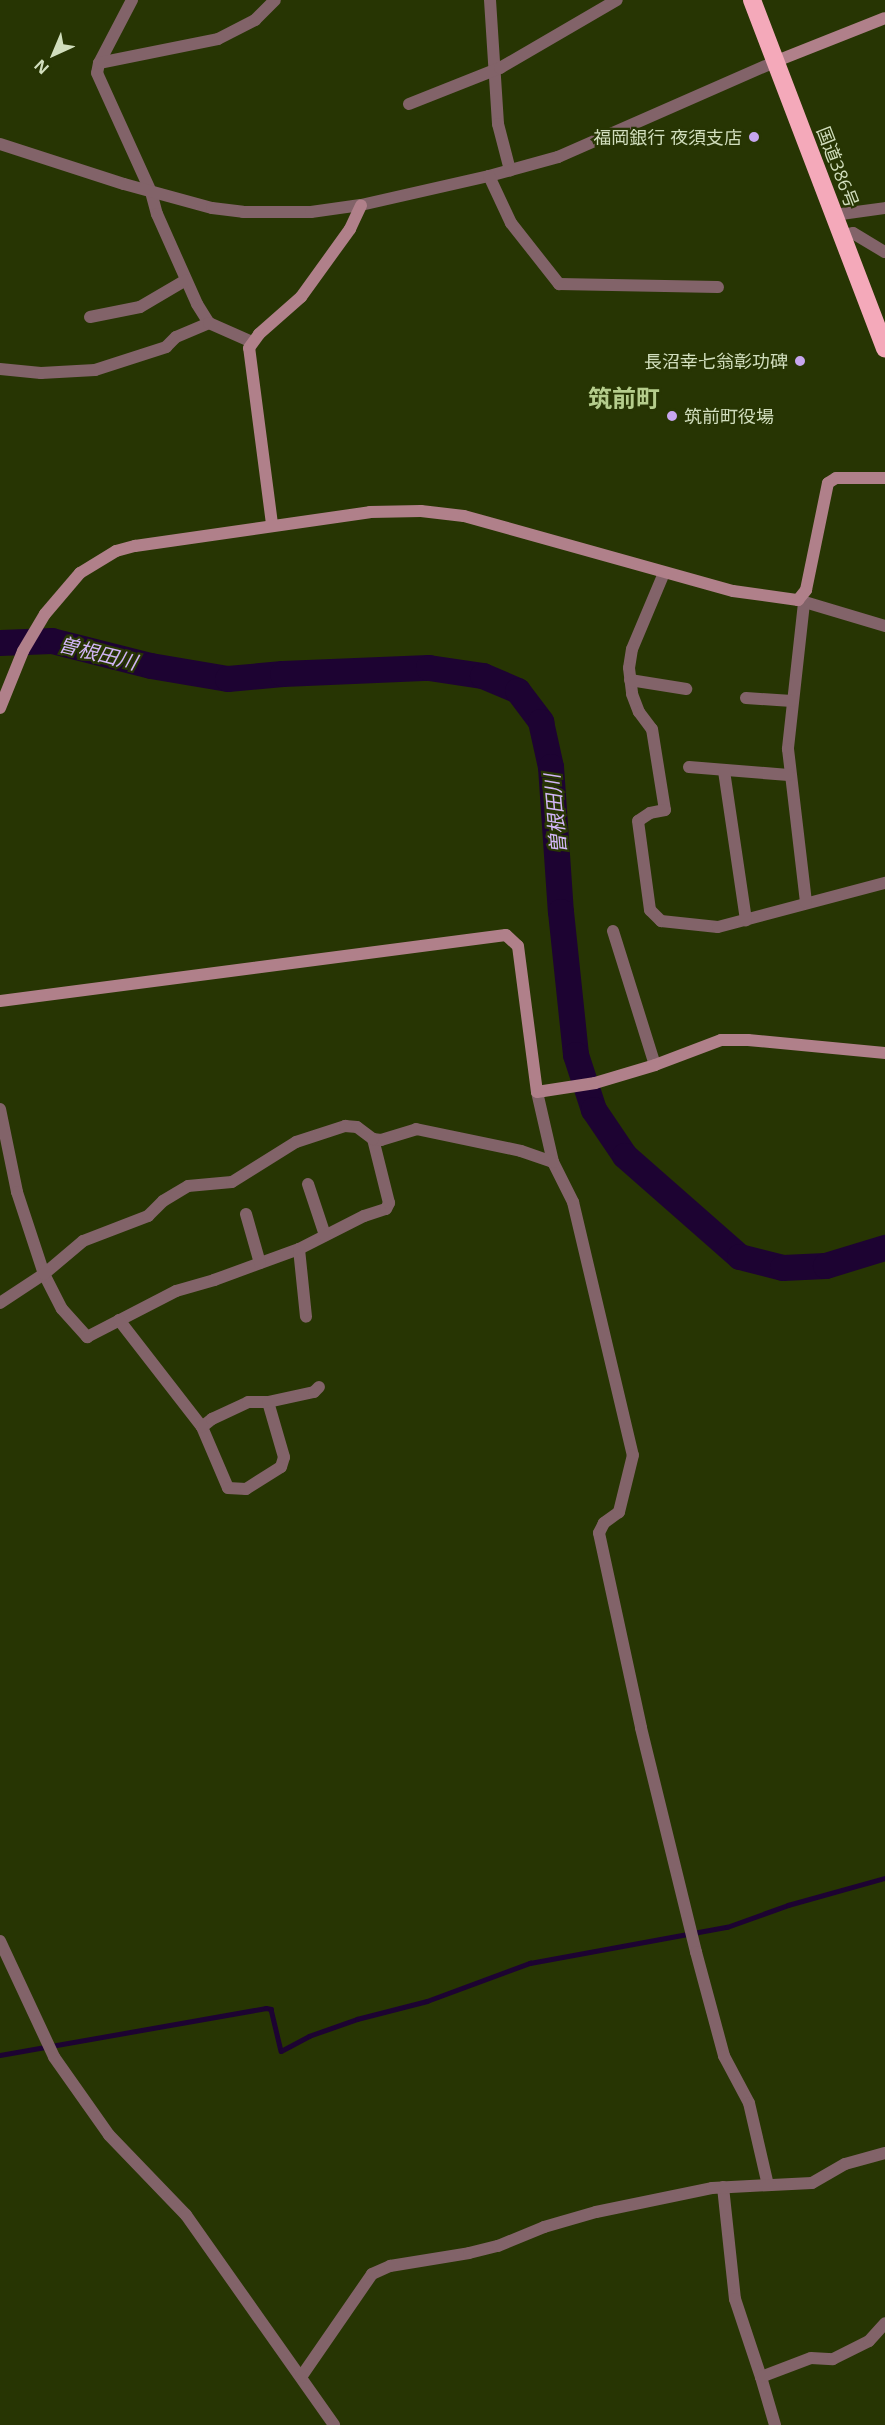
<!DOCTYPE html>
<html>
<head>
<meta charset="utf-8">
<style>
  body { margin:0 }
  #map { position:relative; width:885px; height:2425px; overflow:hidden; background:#273503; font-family:"Open Sans","Noto Sans JP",sans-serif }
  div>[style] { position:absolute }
  .stream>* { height:4.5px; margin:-2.25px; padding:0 2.25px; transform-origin:2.25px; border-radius:2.25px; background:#1d0332 }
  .river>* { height:26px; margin:-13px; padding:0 13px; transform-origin:13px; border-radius:13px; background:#1d0332 }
  .street>* { height:12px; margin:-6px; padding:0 6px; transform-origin:6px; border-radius:6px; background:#826369 }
  .secondary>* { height:12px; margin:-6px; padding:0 6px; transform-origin:6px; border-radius:6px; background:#b0808a }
  .highway>* { height:18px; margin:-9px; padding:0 9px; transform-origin:9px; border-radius:9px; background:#f4a9ba }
  .dots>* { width:16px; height:16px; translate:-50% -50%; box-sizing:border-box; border:3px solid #273503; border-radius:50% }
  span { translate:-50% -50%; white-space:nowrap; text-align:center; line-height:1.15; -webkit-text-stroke:4.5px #273503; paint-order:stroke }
  .poi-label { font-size:18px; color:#d1debd }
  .right { translate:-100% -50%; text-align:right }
  .left { translate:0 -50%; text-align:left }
  .street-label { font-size:18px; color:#d1debd }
  .water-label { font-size:20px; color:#d2b6f7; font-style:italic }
  .district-label { font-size:24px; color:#b5cd8c; font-weight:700 }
  .north { position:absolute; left:24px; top:24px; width:60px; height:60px; -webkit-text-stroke:4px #273503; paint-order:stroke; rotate:224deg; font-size:16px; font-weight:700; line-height:24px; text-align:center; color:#d1debd }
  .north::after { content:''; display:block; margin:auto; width:21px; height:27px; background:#d1debd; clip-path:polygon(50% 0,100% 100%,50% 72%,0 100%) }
</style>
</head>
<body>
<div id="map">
  <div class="stream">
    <i style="left:0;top:2055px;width:270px;rotate:-10deg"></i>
    <i style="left:266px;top:2008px;width:5px;rotate:11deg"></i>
    <i style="left:271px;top:2009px;width:43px;rotate:76.6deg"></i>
    <i style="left:281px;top:2051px;width:32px;rotate:-28deg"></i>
    <i style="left:309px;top:2036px;width:51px;rotate:-19.5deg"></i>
    <i style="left:357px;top:2019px;width:72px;rotate:-14.4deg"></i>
    <i style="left:427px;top:2001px;width:110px;rotate:-20.3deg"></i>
    <i style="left:530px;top:1963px;width:200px;rotate:-10.4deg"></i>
    <i style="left:727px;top:1927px;width:65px;rotate:-19.8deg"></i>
    <i style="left:788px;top:1905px;width:101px;rotate:-15.6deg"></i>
  </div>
  <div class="river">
    <i style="left:0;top:643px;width:52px;rotate:-2.2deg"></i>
    <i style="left:52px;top:641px;width:102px;rotate:14.2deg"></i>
    <i style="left:151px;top:666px;width:78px;rotate:9.6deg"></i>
    <i style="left:228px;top:679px;width:55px;rotate:-5.2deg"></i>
    <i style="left:283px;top:674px;width:146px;rotate:-2.4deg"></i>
    <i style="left:429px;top:668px;width:55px;rotate:8.4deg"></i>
    <i style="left:483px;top:676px;width:38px;rotate:23deg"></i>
    <i style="left:518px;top:691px;width:39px;rotate:53deg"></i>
    <i style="left:541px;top:722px;width:46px;rotate:77.5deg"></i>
    <i style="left:551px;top:767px;width:145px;rotate:86.1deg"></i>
    <i style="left:561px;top:912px;width:144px;rotate:84deg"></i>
    <i style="left:576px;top:1055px;width:58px;rotate:71.9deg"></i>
    <i style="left:594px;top:1110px;width:55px;rotate:56deg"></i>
    <i style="left:625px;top:1156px;width:153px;rotate:41.3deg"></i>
    <i style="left:740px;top:1257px;width:44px;rotate:14.3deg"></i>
    <i style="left:783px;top:1268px;width:43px;rotate:-2.7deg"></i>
    <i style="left:826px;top:1266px;width:62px;rotate:-17deg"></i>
  </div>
  <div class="street">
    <i style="left:132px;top:0;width:71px;rotate:117.6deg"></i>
    <i style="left:99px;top:63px;width:10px;rotate:101deg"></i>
    <i style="left:97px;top:73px;width:131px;rotate:65.6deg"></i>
    <i style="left:151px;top:192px;width:23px;rotate:75deg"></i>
    <i style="left:157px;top:214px;width:98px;rotate:66deg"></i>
    <i style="left:197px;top:304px;width:22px;rotate:58deg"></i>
    <i style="left:490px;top:0;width:124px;rotate:86.3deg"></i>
    <i style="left:498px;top:124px;width:48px;rotate:75.4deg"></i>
    <i style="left:99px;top:63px;width:121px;rotate:-11.4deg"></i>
    <i style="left:218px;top:39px;width:42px;rotate:-27.2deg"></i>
    <i style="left:255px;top:20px;width:28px;rotate:-45deg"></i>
    <i style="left:409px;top:104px;width:98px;rotate:-21.6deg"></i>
    <i style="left:500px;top:68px;width:135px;rotate:-30.2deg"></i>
    <i style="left:0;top:144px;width:130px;rotate:17.9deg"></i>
    <i style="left:124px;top:184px;width:91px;rotate:15.3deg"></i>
    <i style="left:212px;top:208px;width:31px;rotate:7deg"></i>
    <i style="left:243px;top:212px;width:68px"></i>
    <i style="left:311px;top:212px;width:50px;rotate:-8deg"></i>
    <i style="left:361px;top:205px;width:131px;rotate:-12.8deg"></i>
    <i style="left:489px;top:176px;width:72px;rotate:-15.4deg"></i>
    <i style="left:558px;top:157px;width:236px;rotate:-23.7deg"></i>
    <i style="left:489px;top:176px;width:52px;rotate:64.9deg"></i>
    <i style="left:511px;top:223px;width:78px;rotate:51.8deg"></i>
    <i style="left:559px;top:284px;width:159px;rotate:1.1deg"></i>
    <i style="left:834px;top:215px;width:51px;rotate:-7.8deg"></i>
    <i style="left:843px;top:235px;width:10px;rotate:-11deg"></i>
    <i style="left:853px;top:233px;width:37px;rotate:31deg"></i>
    <i style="left:90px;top:317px;width:51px;rotate:-11.3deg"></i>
    <i style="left:140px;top:307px;width:53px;rotate:-30.4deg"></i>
    <i style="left:0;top:369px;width:41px;rotate:5.6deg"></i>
    <i style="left:41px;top:373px;width:54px;rotate:-3.2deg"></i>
    <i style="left:95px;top:370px;width:75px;rotate:-17.9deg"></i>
    <i style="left:166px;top:347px;width:14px;rotate:-45deg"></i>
    <i style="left:176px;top:337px;width:36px;rotate:-23deg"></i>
    <i style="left:209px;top:323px;width:47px;rotate:23.8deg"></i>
    <i style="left:664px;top:573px;width:82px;rotate:112.8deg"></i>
    <i style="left:632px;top:649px;width:19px;rotate:99deg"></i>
    <i style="left:629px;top:668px;width:26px;rotate:83deg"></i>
    <i style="left:632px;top:694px;width:19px;rotate:69deg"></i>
    <i style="left:639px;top:712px;width:21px;rotate:53deg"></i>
    <i style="left:652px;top:729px;width:82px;rotate:80.9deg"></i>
    <i style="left:665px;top:810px;width:15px;rotate:169deg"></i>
    <i style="left:650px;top:813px;width:14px;rotate:146deg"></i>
    <i style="left:638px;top:821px;width:90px;rotate:82.3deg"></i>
    <i style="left:650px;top:910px;width:16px;rotate:45deg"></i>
    <i style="left:661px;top:921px;width:57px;rotate:6deg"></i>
    <i style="left:718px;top:927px;width:173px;rotate:-14.8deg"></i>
    <i style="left:798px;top:600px;width:91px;rotate:16.6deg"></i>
    <i style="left:804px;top:603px;width:147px;rotate:96.3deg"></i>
    <i style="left:788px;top:749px;width:154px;rotate:83.3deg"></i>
    <i style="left:630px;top:680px;width:57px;rotate:9.1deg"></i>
    <i style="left:746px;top:698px;width:46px;rotate:3.7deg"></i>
    <i style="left:689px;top:767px;width:100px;rotate:4.6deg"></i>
    <i style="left:724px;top:771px;width:151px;rotate:81.6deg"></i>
    <i style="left:613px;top:931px;width:140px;rotate:72.6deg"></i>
    <i style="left:537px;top:1092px;width:72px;rotate:77.1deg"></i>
    <i style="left:553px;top:1162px;width:45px;rotate:63.4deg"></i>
    <i style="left:573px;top:1202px;width:260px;rotate:76.7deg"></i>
    <i style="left:633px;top:1455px;width:59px;rotate:103.8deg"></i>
    <i style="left:619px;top:1512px;width:19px;rotate:144deg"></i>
    <i style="left:604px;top:1523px;width:11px;rotate:117deg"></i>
    <i style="left:599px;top:1533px;width:199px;rotate:77.8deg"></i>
    <i style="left:641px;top:1728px;width:231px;rotate:76.2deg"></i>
    <i style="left:696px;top:1952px;width:108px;rotate:74.9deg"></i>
    <i style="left:724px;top:2056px;width:53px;rotate:62deg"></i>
    <i style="left:749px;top:2103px;width:84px;rotate:77deg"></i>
    <i style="left:0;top:1109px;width:85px;rotate:78.4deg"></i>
    <i style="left:17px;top:1192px;width:86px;rotate:71.8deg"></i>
    <i style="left:44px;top:1274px;width:39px;rotate:63deg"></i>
    <i style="left:62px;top:1309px;width:38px;rotate:48deg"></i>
    <i style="left:87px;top:1337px;width:100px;rotate:-27.3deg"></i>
    <i style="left:176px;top:1291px;width:40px;rotate:-16deg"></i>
    <i style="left:214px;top:1280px;width:90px;rotate:-20deg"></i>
    <i style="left:299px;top:1249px;width:73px;rotate:-26.9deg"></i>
    <i style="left:364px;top:1216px;width:23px;rotate:-18deg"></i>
    <i style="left:386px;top:1209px;width:7px;rotate:-63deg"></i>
    <i style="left:389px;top:1203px;width:66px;rotate:-104deg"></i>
    <i style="left:373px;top:1139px;width:8px;rotate:7deg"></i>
    <i style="left:381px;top:1140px;width:37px;rotate:-17deg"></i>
    <i style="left:416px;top:1129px;width:107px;rotate:11.8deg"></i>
    <i style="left:521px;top:1151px;width:34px;rotate:19deg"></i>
    <i style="left:308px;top:1184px;width:54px;rotate:71.6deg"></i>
    <i style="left:246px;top:1214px;width:51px;rotate:74.1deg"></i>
    <i style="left:299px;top:1249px;width:68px;rotate:84.1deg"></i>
    <i style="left:0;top:1303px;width:53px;rotate:-33.4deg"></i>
    <i style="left:44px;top:1274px;width:51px;rotate:-40.2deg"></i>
    <i style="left:83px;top:1241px;width:70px;rotate:-21deg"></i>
    <i style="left:148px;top:1216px;width:21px;rotate:-45deg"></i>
    <i style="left:163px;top:1201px;width:29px;rotate:-31deg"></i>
    <i style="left:188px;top:1186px;width:44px;rotate:-5.2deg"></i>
    <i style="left:232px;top:1182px;width:75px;rotate:-32deg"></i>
    <i style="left:296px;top:1142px;width:52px;rotate:-18.1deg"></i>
    <i style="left:345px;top:1126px;width:12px;rotate:5deg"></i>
    <i style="left:357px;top:1127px;width:20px;rotate:37deg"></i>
    <i style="left:119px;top:1320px;width:135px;rotate:52.2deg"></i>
    <i style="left:202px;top:1427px;width:66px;rotate:66.9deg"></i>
    <i style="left:228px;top:1488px;width:18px;rotate:3deg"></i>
    <i style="left:246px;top:1489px;width:41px;rotate:-32.2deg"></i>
    <i style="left:281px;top:1467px;width:10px;rotate:-73deg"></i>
    <i style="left:284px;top:1457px;width:57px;rotate:-106.2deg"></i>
    <i style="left:202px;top:1427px;width:13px;rotate:-39deg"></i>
    <i style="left:212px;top:1419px;width:40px;rotate:-25deg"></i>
    <i style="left:248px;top:1402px;width:20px"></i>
    <i style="left:268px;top:1402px;width:47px;rotate:-12.3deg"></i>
    <i style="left:314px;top:1392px;width:7px;rotate:-45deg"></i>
    <i style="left:0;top:1941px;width:128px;rotate:65deg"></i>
    <i style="left:54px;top:2057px;width:95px;rotate:54.8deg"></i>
    <i style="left:109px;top:2135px;width:111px;rotate:46.1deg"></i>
    <i style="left:186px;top:2215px;width:257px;rotate:54.8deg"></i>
    <i style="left:723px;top:2187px;width:113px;rotate:83.9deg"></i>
    <i style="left:735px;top:2299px;width:82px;rotate:71.6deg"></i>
    <i style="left:301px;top:2377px;width:125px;rotate:-55.4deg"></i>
    <i style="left:372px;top:2274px;width:20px;rotate:-24deg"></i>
    <i style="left:390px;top:2266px;width:80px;rotate:-9.3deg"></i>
    <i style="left:469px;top:2253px;width:30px;rotate:-14deg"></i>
    <i style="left:498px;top:2246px;width:50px;rotate:-22.4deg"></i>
    <i style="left:544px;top:2227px;width:54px;rotate:-16.1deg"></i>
    <i style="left:596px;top:2212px;width:118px;rotate:-11.7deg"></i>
    <i style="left:712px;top:2188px;width:100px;rotate:-2.9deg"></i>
    <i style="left:812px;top:2183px;width:38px;rotate:-30deg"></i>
    <i style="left:845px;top:2164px;width:41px;rotate:-15.4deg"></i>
    <i style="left:775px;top:2425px;width:50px;rotate:-106.3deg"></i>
    <i style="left:761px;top:2377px;width:53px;rotate:-20.8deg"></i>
    <i style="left:811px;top:2358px;width:22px;rotate:3deg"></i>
    <i style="left:833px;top:2359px;width:40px;rotate:-26.6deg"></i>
    <i style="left:869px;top:2341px;width:24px;rotate:-48deg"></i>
  </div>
  <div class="secondary">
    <i style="left:774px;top:62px;width:119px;rotate:-21.6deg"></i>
    <i style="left:272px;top:524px;width:177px;rotate:-97.4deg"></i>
    <i style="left:249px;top:348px;width:17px;rotate:-54deg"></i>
    <i style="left:259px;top:334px;width:56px;rotate:-41.4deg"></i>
    <i style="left:301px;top:297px;width:84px;rotate:-54.2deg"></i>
    <i style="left:350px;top:229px;width:26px;rotate:-65deg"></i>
    <i style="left:0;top:708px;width:61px;rotate:-68deg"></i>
    <i style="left:23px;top:651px;width:43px;rotate:-59.3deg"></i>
    <i style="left:45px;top:614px;width:54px;rotate:-49.5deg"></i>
    <i style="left:80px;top:573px;width:42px;rotate:-31.4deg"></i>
    <i style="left:116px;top:551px;width:20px;rotate:-15deg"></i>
    <i style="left:135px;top:546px;width:237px;rotate:-8.2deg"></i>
    <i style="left:370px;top:512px;width:51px;rotate:-1.1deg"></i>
    <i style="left:421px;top:511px;width:43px;rotate:6.6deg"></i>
    <i style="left:464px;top:516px;width:279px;rotate:15.6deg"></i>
    <i style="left:733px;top:591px;width:66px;rotate:7.9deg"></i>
    <i style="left:798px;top:600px;width:13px;rotate:-51deg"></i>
    <i style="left:806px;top:590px;width:109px;rotate:-78.4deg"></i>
    <i style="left:828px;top:483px;width:9px;rotate:-32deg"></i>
    <i style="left:836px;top:478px;width:49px"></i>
    <i style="left:0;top:1001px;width:510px;rotate:-7.43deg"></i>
    <i style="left:506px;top:935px;width:16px;rotate:43deg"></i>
    <i style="left:518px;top:946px;width:147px;rotate:82.6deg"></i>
    <i style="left:537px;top:1092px;width:59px;rotate:-8.8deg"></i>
    <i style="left:595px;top:1083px;width:63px;rotate:-16.7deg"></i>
    <i style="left:655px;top:1065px;width:71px;rotate:-20.7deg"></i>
    <i style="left:721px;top:1040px;width:27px"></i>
    <i style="left:748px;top:1040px;width:138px;rotate:5.4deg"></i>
  </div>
  <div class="highway">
    <i style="left:752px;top:0;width:373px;rotate:69.1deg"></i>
  </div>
  <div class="dots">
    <i style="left:754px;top:137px;background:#c7a6ef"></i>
    <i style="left:800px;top:361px;background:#c7a6ef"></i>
    <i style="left:672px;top:416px;background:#c7a6ef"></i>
  </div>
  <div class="poi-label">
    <span class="right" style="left:742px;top:137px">福岡銀行 夜須支店</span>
    <span class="right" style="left:788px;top:361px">長沼幸七翁彰功碑</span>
    <span class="left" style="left:684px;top:416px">筑前町役場</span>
  </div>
  <div class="street-label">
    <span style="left:838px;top:167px;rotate:69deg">国道386号</span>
  </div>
  <div class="water-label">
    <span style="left:98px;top:653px;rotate:14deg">曽根田川</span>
    <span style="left:555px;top:814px;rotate:-95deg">曽根田川</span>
  </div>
  <div class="district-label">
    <span style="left:624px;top:398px">筑前町</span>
  </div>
  <div class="north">N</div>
</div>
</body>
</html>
